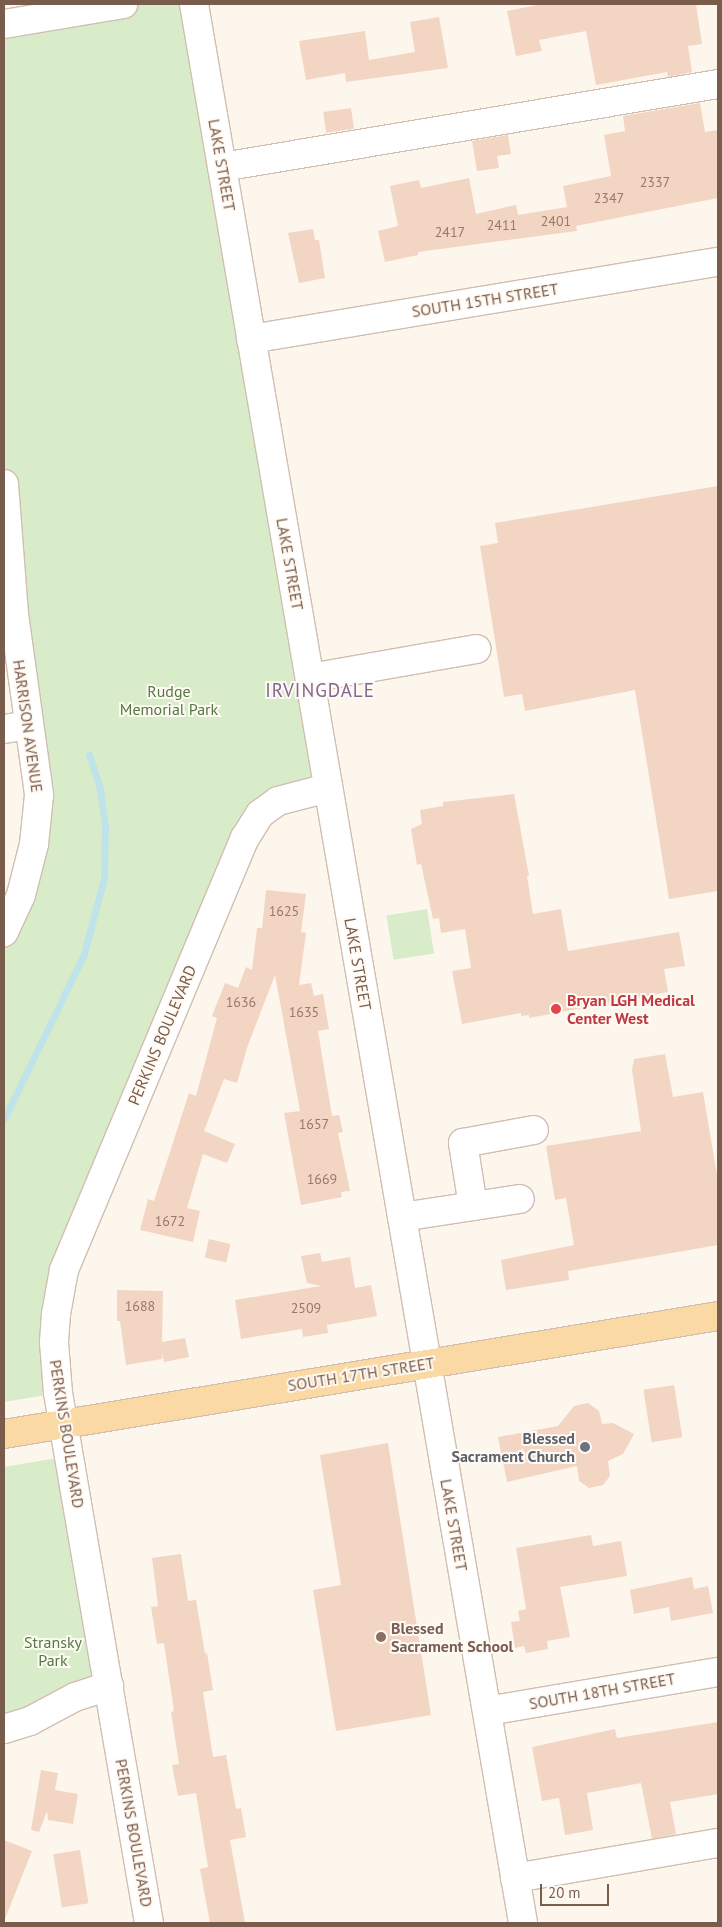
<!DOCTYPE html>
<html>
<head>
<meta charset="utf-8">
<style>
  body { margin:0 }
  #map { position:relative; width:722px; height:1927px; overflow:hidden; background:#fdf6ec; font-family:"PT Sans",sans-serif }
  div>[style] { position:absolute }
  .green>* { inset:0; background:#d8ecc9; transform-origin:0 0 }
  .stream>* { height:7px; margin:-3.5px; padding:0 3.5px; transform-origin:3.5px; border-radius:3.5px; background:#bfe3e8 }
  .building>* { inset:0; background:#f3d5c3; transform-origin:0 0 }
  .roads { filter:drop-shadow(1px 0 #d1beb0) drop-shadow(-1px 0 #d1beb0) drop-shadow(0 1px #d1beb0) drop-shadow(0 -1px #d1beb0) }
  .minor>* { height:28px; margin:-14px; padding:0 14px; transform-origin:14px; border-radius:14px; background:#fff }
  .major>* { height:28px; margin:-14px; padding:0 14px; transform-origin:14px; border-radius:14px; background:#fbd9a5 }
  .dots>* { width:14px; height:14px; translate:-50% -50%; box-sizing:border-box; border:2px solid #fffaf3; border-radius:50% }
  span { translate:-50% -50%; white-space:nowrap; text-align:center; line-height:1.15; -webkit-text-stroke:4px #fffaf3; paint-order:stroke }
  .number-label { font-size:14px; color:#987a6a }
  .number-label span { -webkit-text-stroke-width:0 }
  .street-label { font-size:16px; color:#7a5c4d }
  .park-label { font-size:16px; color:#537a41 }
  .health-label { font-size:16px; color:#be3a42; font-weight:700 }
  .left { translate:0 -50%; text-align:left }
  .worship-label { font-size:16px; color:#5b616d; font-weight:700 }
  .right { translate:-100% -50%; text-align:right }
  .education-label { font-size:16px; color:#785e54; font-weight:700 }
  .quarter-label { font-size:19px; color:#846695; letter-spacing:1px }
  .frame { position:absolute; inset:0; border:5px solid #7a5c4d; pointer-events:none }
  .scale { position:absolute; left:540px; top:1884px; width:69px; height:22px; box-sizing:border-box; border:2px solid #7a5c4d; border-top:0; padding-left:6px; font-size:15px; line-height:18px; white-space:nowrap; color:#7a5c4d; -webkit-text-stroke:4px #fffaf3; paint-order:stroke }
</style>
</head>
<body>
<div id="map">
  <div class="green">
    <i style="clip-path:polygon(123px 4px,194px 4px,328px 788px,260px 814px,64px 1270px,58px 1393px,4px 1402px,4px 932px,34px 844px,4px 484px,4px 24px)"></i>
    <i style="left:427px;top:909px;width:45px;height:41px;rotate:81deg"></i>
    <i style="clip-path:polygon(69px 1456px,109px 1686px,4px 1729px,4px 1467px)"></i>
  </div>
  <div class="stream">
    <i style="left:4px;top:1119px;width:183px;rotate:-64.1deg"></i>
    <i style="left:84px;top:954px;width:79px;rotate:-75.3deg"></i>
    <i style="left:104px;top:878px;width:53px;rotate:-88.9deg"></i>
    <i style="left:105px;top:825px;width:37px;rotate:-98deg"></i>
    <i style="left:100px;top:788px;width:35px;rotate:-108deg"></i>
  </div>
  <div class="building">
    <i style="clip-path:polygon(543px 4px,696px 4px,702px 44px,688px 46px,692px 72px,668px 77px,667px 72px,596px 85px,586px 31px,539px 40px,542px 51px,516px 56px,507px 11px)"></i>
    <i style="clip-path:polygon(439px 17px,448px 68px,346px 82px,345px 73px,306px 80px,299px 41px,365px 31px,369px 60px,415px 52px,410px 22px)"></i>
    <i style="clip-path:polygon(700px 103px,705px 132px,718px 130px,718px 198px,576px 226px,577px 231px,418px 252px,418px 255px,385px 262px,378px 231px,398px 226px,390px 186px,419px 180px,421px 188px,469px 178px,476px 214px,516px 205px,518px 215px,567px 207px,563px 186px,611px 176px,604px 135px,625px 131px,623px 116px)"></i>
    <i style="left:351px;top:108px;width:21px;height:28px;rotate:82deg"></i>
    <i style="clip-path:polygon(508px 135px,511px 154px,497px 156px,499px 168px,477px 171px,472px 141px)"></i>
    <i style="clip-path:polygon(313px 229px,315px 240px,319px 240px,325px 278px,299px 283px,288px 233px)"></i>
    <i style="clip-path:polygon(718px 486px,718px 891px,669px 899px,635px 690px,525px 711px,522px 694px,504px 697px,480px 546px,498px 543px,495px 523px)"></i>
    <i style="clip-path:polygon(514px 794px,529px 876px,527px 876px,533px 914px,561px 909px,568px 951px,679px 932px,685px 966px,664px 969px,668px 992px,529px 1018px,529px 1015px,521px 1016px,521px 1013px,462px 1024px,452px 971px,471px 968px,465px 929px,441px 933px,439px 918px,433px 919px,421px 864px,417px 865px,411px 829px,422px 824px,420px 810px,443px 806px,443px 802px)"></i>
    <i style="clip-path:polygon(266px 890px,306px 894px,301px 932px,306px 933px,299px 985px,311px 983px,314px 996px,323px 994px,329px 1029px,318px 1031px,332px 1116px,339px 1115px,343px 1132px,338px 1133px,350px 1191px,341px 1192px,342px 1197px,301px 1205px,284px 1113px,300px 1111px,275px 975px,248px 1045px,237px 1083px,224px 1079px,204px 1131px,235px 1144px,227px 1163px,203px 1154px,187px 1208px,200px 1211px,193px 1242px,140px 1230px,148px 1199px,154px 1201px,189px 1093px,196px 1096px,217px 1018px,212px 1016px,225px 983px,238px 988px,246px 967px,252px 970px,257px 928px,262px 928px)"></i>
    <i style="clip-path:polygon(665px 1054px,673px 1097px,703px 1092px,718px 1181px,718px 1245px,568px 1271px,569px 1280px,506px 1290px,501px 1260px,574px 1245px,566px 1198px,555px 1200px,546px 1146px,641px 1131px,632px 1070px,634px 1059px)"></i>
    <i style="left:209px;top:1239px;width:22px;height:19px;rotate:13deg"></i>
    <i style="clip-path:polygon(320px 1253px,322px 1262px,350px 1257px,355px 1288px,371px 1285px,377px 1316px,327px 1325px,328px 1333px,303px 1337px,302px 1329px,241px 1339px,235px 1300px,321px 1286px,307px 1283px,301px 1256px)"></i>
    <i style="clip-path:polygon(117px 1290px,163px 1291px,162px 1342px,185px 1338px,189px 1357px,164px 1362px,162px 1353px,162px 1359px,126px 1365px,120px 1321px,117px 1321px)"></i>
    <i style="left:674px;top:1385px;width:53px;height:31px;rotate:81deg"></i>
    <i style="clip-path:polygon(588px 1403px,599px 1411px,602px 1424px,613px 1423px,634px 1434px,623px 1454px,608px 1461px,610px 1476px,603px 1485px,589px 1488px,579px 1481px,577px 1466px,507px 1482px,498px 1437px,558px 1426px,574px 1406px)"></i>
    <i style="clip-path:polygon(388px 1443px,431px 1715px,336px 1731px,313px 1590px,341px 1585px,320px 1455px)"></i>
    <i style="clip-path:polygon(591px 1535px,593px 1546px,621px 1541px,627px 1576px,560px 1587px,570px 1637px,547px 1641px,548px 1649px,526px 1653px,524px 1646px,515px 1648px,511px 1622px,520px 1621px,518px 1611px,526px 1609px,516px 1548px)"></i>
    <i style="clip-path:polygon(181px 1554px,188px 1601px,196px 1600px,205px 1654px,207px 1653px,213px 1690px,203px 1692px,213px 1757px,226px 1755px,236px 1809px,241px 1808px,246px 1837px,230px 1840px,245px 1923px,210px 1923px,200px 1869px,208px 1867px,196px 1793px,178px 1796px,172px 1765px,179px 1764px,171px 1712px,174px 1711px,164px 1643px,157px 1644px,151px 1607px,158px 1606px,152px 1558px)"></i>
    <i style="clip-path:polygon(692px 1577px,694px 1589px,708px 1586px,713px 1613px,671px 1621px,669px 1607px,634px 1614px,630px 1590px)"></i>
    <i style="clip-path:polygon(718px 1722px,718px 1794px,670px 1802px,676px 1834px,652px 1839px,641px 1783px,587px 1793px,593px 1830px,565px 1835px,559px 1798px,542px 1801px,532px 1747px,615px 1729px,617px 1738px)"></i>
    <i style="clip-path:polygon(41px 1770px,58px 1773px,55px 1790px,78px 1794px,73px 1824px,48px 1820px,47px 1811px,39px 1832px,31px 1830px)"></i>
    <i style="clip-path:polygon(4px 1840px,32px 1851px,5px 1919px,4px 1918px)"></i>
    <i style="left:80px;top:1850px;width:54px;height:27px;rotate:81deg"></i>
  </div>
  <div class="roads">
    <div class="minor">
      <i style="left:194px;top:4px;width:1947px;rotate:80.27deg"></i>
      <i style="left:4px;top:24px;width:121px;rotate:-9.5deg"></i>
      <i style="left:222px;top:167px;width:503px;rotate:-9.5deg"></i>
      <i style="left:251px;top:339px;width:473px;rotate:-9.4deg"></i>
      <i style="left:4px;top:484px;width:130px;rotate:85.6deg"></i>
      <i style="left:14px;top:614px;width:183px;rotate:82.1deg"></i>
      <i style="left:39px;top:795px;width:49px;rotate:95.8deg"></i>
      <i style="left:34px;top:844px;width:53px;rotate:104.3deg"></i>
      <i style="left:21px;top:895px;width:41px;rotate:114.7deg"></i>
      <i style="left:310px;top:678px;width:169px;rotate:-9.9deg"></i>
      <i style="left:4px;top:729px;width:25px;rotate:-9deg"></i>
      <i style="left:473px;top:1206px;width:64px;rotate:-99deg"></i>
      <i style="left:463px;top:1143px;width:72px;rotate:-10.4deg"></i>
      <i style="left:402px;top:1217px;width:119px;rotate:-8.7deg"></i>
      <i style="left:487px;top:1711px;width:234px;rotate:-9.6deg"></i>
      <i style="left:4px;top:1729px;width:27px;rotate:-17deg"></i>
      <i style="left:30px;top:1721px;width:51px;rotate:-28.1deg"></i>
      <i style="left:75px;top:1697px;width:36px;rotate:-18deg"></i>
      <i style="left:515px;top:1878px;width:206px;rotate:-9.8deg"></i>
      <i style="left:149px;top:1923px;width:538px;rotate:-99.74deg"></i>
      <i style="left:58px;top:1393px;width:51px;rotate:-94.5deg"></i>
      <i style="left:54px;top:1342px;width:28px;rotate:-86deg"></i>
      <i style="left:56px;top:1314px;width:45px;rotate:-79.7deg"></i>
      <i style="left:64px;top:1270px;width:468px;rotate:-67.3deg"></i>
      <i style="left:245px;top:838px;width:28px;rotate:-58deg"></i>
      <i style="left:260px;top:814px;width:22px;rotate:-36deg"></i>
      <i style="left:278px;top:801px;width:52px;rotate:-14.6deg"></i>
    </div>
    <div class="major">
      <i style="left:4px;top:1434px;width:724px;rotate:-9.38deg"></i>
    </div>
  </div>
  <div class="dots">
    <i style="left:556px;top:1009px;background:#e0444e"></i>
    <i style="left:585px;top:1447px;background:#6b7280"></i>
    <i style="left:381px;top:1637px;background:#8d6e63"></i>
  </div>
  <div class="number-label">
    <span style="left:655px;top:182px">2337</span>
    <span style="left:609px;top:198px">2347</span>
    <span style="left:556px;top:221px">2401</span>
    <span style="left:502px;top:225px">2411</span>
    <span style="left:450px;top:232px">2417</span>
    <span style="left:284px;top:911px">1625</span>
    <span style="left:241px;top:1002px">1636</span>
    <span style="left:304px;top:1012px">1635</span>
    <span style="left:314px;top:1124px">1657</span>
    <span style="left:322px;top:1179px">1669</span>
    <span style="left:170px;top:1221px">1672</span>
    <span style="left:140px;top:1306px">1688</span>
    <span style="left:306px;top:1308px">2509</span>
  </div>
  <div class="street-label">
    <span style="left:222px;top:165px;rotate:80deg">LAKE STREET</span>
    <span style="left:485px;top:300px;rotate:-9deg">SOUTH 15TH STREET</span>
    <span style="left:290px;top:564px;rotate:80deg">LAKE STREET</span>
    <span style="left:28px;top:726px;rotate:82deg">HARRISON AVENUE</span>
    <span style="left:358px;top:964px;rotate:80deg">LAKE STREET</span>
    <span style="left:162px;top:1035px;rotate:-67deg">PERKINS BOULEVARD</span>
    <span style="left:361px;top:1374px;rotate:-9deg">SOUTH 17TH STREET</span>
    <span style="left:67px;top:1434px;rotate:81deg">PERKINS BOULEVARD</span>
    <span style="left:454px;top:1525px;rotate:80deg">LAKE STREET</span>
    <span style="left:602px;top:1691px;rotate:-10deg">SOUTH 18TH STREET</span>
    <span style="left:134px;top:1833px;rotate:80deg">PERKINS BOULEVARD</span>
  </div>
  <div class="park-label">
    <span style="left:169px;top:700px">Rudge<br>Memorial Park</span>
    <span style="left:53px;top:1651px">Stransky<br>Park</span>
  </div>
  <div class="health-label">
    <span class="left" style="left:567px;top:1009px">Bryan LGH Medical<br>Center West</span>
  </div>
  <div class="worship-label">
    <span class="right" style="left:575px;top:1447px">Blessed<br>Sacrament Church</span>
  </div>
  <div class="education-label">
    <span class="left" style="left:391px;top:1637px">Blessed<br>Sacrament School</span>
  </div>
  <div class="quarter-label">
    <span style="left:320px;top:691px">IRVINGDALE</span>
  </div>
  <div class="frame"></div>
  <div class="scale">20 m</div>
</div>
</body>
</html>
